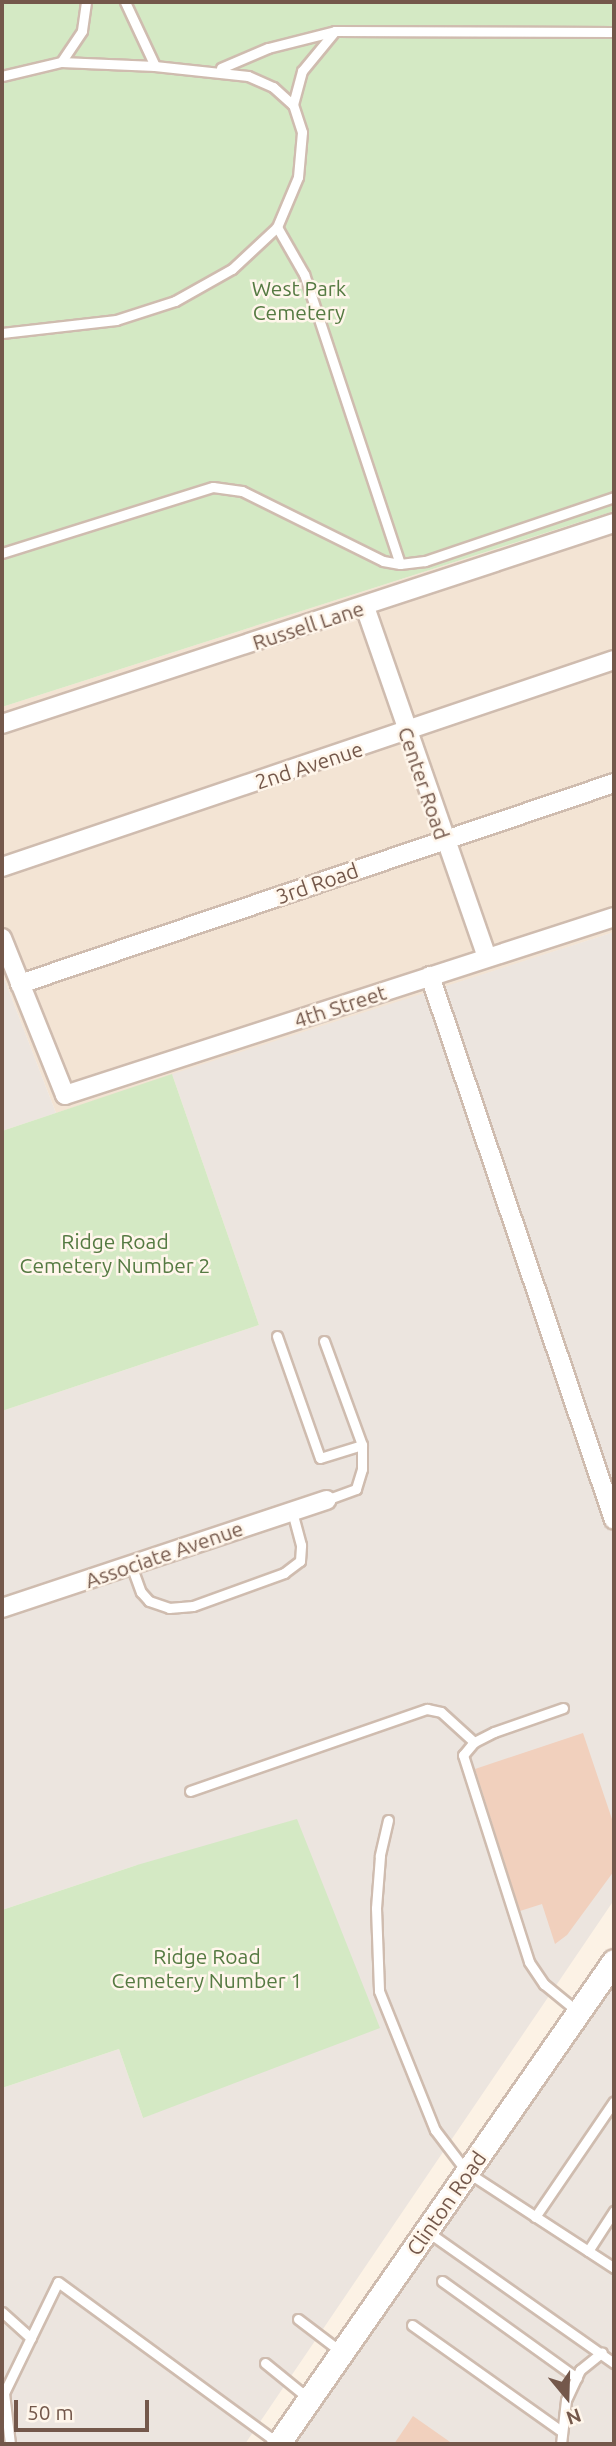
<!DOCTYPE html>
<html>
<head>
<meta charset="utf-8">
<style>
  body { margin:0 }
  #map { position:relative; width:616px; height:2446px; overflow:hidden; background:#fcf2e5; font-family:Ubuntu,sans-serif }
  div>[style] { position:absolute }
  .residential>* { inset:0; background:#f3e4d4 }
  .industrial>* { inset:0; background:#ece5df }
  .green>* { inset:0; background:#d4e9c4 }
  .building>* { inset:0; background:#f1d0bd }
  .roads { filter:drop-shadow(2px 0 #cfbcaf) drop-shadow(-2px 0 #cfbcaf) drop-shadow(0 2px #cfbcaf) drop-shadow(0 -2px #cfbcaf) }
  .service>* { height:9px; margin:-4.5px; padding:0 4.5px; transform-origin:4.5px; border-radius:4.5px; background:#fff }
  .minor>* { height:18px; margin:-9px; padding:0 9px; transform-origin:9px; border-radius:9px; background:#fff }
  .tertiary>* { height:23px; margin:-11.5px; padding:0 11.5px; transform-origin:11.5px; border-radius:11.5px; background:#fff }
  span { translate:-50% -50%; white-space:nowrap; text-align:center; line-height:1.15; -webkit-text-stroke:5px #fff6eb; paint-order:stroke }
  .park-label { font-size:21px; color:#557a42 }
  .street-label { font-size:21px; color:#74584b }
  .frame { position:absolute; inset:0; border:4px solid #74584b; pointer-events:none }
  .north { position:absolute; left:532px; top:2362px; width:70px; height:70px; -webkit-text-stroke:5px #fff6eb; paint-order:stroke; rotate:161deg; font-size:19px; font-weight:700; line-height:28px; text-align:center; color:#74584b }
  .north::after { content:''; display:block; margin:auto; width:24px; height:32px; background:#74584b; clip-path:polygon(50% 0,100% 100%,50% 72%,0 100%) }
  .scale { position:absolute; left:14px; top:2400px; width:135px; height:32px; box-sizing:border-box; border:4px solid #74584b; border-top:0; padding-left:9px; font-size:21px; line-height:24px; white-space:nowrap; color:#74584b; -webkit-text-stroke:5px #fff6eb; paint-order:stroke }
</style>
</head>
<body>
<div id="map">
  <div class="residential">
    <i style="clip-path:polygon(614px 511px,614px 932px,56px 1113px,2px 973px,2px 707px)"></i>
  </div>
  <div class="industrial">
    <i style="clip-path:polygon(614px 932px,614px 1900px,245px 2444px,2px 2444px,2px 2088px,119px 2049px,143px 2118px,137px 1865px,2px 1910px,2px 1411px,259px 1325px,172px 1074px)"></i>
    <i style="clip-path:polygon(2px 973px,56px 1113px,2px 1131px)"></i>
    <i style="clip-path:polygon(614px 1978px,614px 2444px,293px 2444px)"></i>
  </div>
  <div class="green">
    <i style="clip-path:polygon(2px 2px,614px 2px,614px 511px,2px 707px)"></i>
    <i style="clip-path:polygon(172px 1074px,259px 1325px,2px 1411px,2px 1131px)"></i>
    <i style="clip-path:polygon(297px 1819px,380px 2028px,143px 2118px,119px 2049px,2px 2088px,2px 1910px,137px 1865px)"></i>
  </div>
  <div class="building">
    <i style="clip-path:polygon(583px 1733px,614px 1825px,614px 1871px,567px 1935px,555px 1944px,542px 1904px,520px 1911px,475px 1769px)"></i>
    <i style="clip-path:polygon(413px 2416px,453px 2444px,394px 2444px)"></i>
  </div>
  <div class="roads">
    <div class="service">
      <i style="left:86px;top:2px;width:29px;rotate:98deg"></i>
      <i style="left:82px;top:31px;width:37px;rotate:124deg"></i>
      <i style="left:61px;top:62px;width:94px;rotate:2.4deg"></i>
      <i style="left:335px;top:31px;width:279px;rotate:0.2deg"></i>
      <i style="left:221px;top:68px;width:51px;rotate:-23.1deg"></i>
      <i style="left:268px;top:48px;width:69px;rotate:-14.2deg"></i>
      <i style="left:335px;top:31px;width:52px;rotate:129.5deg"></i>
      <i style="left:302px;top:71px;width:35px;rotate:105deg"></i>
      <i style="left:2px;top:76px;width:61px;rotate:-13.3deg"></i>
      <i style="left:2px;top:333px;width:115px;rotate:-6.5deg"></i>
      <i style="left:116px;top:320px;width:62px;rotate:-17.9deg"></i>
      <i style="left:175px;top:301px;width:65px;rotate:-29.3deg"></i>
      <i style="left:232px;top:269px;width:62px;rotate:-43deg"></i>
      <i style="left:277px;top:227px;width:54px;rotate:-67.2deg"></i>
      <i style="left:298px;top:177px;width:45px;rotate:-84.9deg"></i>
      <i style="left:302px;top:132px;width:28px;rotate:-108deg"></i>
      <i style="left:293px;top:105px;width:27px;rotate:-138deg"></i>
      <i style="left:273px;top:87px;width:27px;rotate:-156deg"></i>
      <i style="left:248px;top:76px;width:94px;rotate:-173.9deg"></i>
      <i style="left:155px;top:66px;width:71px;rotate:-115.1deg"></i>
      <i style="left:2px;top:553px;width:221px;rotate:-17.4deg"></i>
      <i style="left:213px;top:487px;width:29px;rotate:8deg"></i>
      <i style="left:242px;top:491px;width:157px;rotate:26.4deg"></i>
      <i style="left:383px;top:561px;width:17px;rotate:10deg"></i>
      <i style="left:400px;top:564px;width:305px;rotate:-108.3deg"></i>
      <i style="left:304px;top:274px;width:54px;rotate:-119.9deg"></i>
      <i style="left:400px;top:564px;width:25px;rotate:-7deg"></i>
      <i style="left:425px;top:561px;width:200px;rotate:-18.7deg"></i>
      <i style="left:277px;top:1336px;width:129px;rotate:70.6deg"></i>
      <i style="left:320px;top:1458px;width:44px;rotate:-17.2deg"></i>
      <i style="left:324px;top:1341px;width:111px;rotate:69.9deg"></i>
      <i style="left:362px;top:1445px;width:24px;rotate:90deg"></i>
      <i style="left:362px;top:1469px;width:21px;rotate:107deg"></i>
      <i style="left:356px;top:1489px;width:32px;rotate:160deg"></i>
      <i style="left:131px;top:1565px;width:29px;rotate:70deg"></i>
      <i style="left:141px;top:1592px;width:12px;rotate:48deg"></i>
      <i style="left:149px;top:1601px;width:21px;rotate:19deg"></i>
      <i style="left:169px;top:1608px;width:24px;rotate:-5deg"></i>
      <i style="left:193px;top:1606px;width:97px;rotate:-19.9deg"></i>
      <i style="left:284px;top:1573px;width:20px;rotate:-37deg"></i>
      <i style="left:300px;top:1561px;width:16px;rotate:-86deg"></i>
      <i style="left:301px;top:1545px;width:35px;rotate:-105deg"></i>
      <i style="left:563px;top:1708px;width:73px;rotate:160.8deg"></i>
      <i style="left:494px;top:1732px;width:22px;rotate:153deg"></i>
      <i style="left:474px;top:1742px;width:17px;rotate:130deg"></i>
      <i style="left:463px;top:1755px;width:217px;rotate:72.3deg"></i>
      <i style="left:529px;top:1962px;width:27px;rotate:56deg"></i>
      <i style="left:544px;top:1984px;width:43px;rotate:39.3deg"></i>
      <i style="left:190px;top:1791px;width:251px;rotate:-19.1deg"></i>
      <i style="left:427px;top:1709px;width:14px;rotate:12deg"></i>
      <i style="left:441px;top:1712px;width:45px;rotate:42.3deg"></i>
      <i style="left:388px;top:1820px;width:37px;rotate:103deg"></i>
      <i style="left:380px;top:1856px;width:52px;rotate:94.4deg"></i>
      <i style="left:376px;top:1908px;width:83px;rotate:87.9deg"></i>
      <i style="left:379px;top:1991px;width:150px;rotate:68.1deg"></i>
      <i style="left:435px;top:2130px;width:53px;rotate:52.7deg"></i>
      <i style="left:467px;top:2172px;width:176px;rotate:33.1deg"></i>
      <i style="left:535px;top:2217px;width:140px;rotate:-55.7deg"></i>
      <i style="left:428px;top:2232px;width:228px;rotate:35.2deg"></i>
      <i style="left:588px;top:2251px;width:48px;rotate:-57deg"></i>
      <i style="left:442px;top:2281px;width:166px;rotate:35.7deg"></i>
      <i style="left:2px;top:2312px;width:39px;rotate:42deg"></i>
      <i style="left:298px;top:2319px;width:53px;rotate:37.3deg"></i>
      <i style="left:412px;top:2325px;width:183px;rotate:35.4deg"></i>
      <i style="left:265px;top:2363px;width:55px;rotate:39.1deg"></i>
      <i style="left:10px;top:2444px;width:51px;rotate:-96.7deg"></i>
      <i style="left:4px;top:2393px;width:123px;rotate:-64.1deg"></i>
      <i style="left:58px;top:2282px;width:271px;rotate:36.2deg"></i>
      <i style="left:561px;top:2444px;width:44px;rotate:-83.5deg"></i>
      <i style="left:566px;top:2400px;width:33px;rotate:-65deg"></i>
      <i style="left:580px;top:2370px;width:28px;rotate:-39deg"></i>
    </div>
    <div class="minor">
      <i style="left:365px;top:607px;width:371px;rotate:70.8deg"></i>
      <i style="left:2px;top:724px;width:644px;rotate:-18.18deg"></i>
      <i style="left:2px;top:867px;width:646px;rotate:-18.69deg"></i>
      <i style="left:2px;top:938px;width:169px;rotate:68.1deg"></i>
      <i style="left:65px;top:1095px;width:577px;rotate:-17.96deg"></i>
      <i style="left:430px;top:976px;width:574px;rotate:71.31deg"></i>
      <i style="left:20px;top:984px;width:627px;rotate:-18.69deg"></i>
      <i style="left:2px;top:1608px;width:342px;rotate:-18.4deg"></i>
    </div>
    <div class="tertiary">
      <i style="left:278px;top:2444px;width:588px;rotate:-55.18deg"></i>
    </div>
  </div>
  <div class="park-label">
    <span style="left:299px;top:300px">West Park<br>Cemetery</span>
    <span style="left:115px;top:1253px">Ridge Road<br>Cemetery Number 2</span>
    <span style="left:207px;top:1968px">Ridge Road<br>Cemetery Number 1</span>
  </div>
  <div class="street-label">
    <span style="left:308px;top:625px;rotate:-18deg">Russell Lane</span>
    <span style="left:309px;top:765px;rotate:-18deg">2nd Avenue</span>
    <span style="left:424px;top:783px;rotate:71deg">Center Road</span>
    <span style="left:317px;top:883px;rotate:-19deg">3rd Road</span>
    <span style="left:340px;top:1006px;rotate:-18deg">4th Street</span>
    <span style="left:164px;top:1554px;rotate:-19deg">Associate Avenue</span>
    <span style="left:446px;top:2203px;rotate:-55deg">Clinton Road</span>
  </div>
  <div class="frame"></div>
  <div class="north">N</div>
  <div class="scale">50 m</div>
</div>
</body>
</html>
